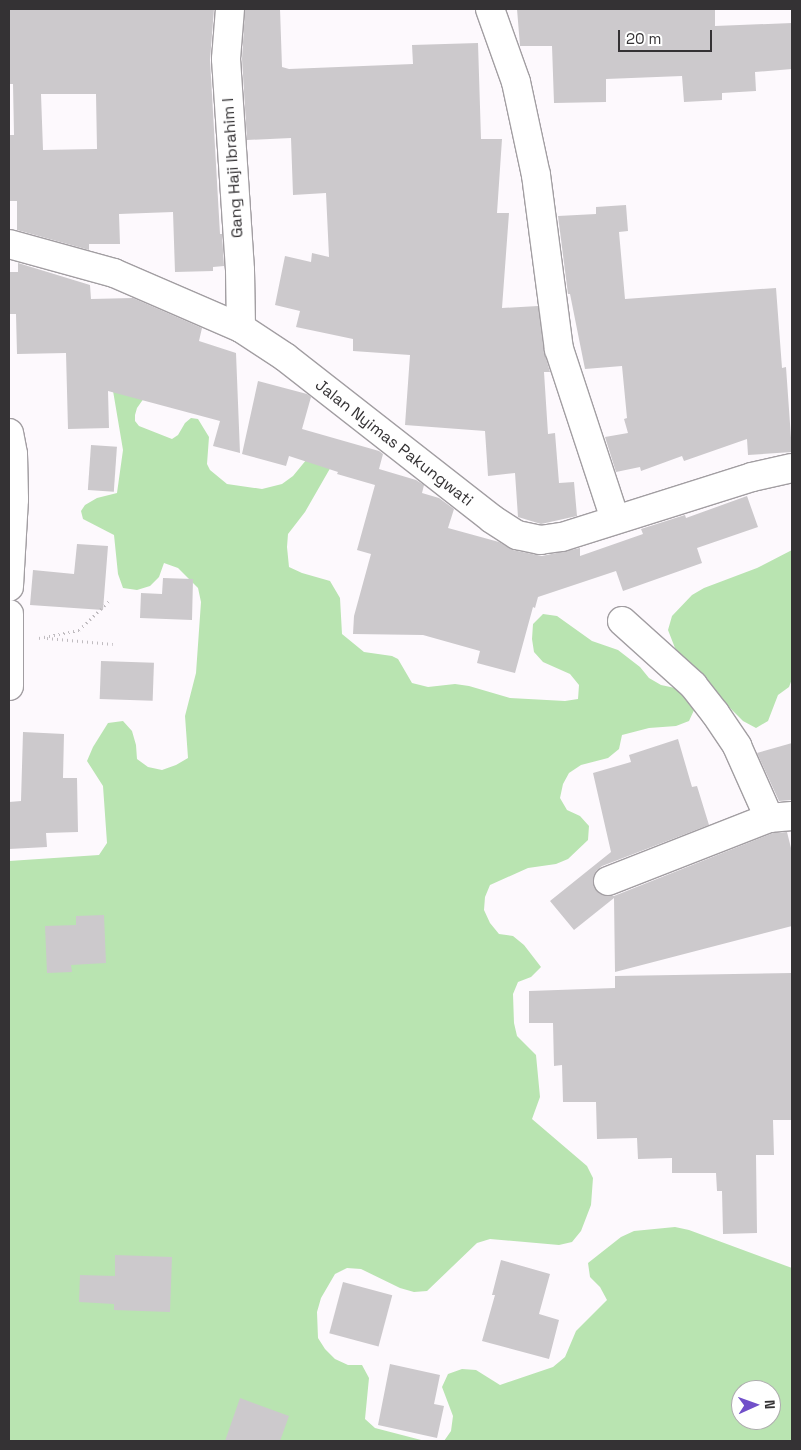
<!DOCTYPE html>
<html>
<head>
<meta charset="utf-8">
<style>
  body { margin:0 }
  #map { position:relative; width:801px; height:1450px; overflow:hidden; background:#fdf9fd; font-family:"Space Grotesk",sans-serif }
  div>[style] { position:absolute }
  .green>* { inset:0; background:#b9e4b1 }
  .building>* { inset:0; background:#ccc9cc; transform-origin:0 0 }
  .path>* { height:3px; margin-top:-1.5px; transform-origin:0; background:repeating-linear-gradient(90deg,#c0bcc0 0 1px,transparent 0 5px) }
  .roads { filter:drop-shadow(1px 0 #a29ea2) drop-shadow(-1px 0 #a29ea2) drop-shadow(0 1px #a29ea2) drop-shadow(0 -1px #a29ea2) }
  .minor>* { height:28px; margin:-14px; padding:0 14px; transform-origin:14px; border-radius:14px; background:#fff }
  span { translate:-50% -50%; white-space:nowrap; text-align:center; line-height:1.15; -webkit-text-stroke:5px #fff; paint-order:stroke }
  .street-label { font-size:16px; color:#343234 }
  .frame { position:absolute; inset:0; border:10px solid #343234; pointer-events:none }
  .north { position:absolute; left:731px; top:1380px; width:50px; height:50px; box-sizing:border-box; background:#fff; border:1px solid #aeadae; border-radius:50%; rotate:88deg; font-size:14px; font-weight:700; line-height:20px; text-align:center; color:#343234 }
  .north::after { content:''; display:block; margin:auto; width:18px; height:22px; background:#7150c9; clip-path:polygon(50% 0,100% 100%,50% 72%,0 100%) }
  .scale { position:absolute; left:618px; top:30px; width:94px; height:22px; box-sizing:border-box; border:2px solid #343234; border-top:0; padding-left:6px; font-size:15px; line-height:18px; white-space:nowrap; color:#343234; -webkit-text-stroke:4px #fff; paint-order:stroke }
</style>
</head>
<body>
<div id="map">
  <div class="green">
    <i style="clip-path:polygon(110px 373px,149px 391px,137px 408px,135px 415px,135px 421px,139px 426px,172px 439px,178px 435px,185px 423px,191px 418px,198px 419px,209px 437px,207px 464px,210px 470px,227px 484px,262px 489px,282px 484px,293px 476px,316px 448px,332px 465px,305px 512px,288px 534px,287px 547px,289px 567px,302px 573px,330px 581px,340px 598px,342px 634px,364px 652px,392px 656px,398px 659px,412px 683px,428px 687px,455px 684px,469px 686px,510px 698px,565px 701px,578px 699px,579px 685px,570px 674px,543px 662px,534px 652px,532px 639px,533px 624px,543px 614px,557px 616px,592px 641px,618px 650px,640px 667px,649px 678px,661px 685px,675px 688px,686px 697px,695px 708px,689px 721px,676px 726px,649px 728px,622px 735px,619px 749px,608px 758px,581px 765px,569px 773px,563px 784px,560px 798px,567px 810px,580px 816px,589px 826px,588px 840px,568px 859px,556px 864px,528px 868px,490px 885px,485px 897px,484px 910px,490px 923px,499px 934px,513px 936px,524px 945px,541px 967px,531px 977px,518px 982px,513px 994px,514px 1023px,517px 1036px,536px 1055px,540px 1097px,532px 1119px,587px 1166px,593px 1178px,591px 1205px,581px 1231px,572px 1242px,559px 1245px,490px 1239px,477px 1243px,427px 1291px,414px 1292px,400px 1288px,361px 1269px,347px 1268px,335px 1274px,321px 1298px,317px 1312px,318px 1338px,325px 1349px,335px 1359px,348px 1365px,362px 1365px,369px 1378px,365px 1419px,375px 1428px,425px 1441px,9px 1441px,9px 861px,99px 855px,107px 843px,103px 786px,87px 761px,93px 747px,108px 723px,123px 721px,132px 731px,136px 745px,137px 759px,148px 767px,162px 770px,176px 765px,188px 758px,185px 716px,196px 673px,201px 602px,198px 588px,178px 568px,164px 563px,159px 577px,150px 586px,137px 590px,123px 588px,118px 574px,114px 535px,83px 519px,81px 511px,85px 505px,97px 498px,117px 493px,123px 450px)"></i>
    <i style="clip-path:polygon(792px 550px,792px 679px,789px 687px,778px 695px,768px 721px,756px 728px,743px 721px,703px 681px,675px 648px,668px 630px,672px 616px,692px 595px,704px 588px,757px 568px)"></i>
    <i style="clip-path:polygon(evenodd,675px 1227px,689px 1230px,792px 1268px,792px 1441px,444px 1441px,451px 1431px,453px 1416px,442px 1387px,448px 1374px,462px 1369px,476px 1370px,500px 1385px,553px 1367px,565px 1357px,576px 1331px,607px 1300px,600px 1287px,590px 1277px,588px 1263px,621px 1237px,634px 1231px,675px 1227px,741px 1390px,771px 1390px,771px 1420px,741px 1420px,741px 1390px)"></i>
  </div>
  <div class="building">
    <i style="clip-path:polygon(evenodd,9px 9px,214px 9px,210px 60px,220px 234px,222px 234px,224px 266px,213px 267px,213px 271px,175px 272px,173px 212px,119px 214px,120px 244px,89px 244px,89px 250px,17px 230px,17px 201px,9px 201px,9px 135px,14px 135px,13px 84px,9px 84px,9px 9px,41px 94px,96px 94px,97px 149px,43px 150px,41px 94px)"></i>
    <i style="clip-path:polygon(245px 9px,280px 9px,282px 67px,289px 69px,413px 64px,412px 45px,478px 43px,481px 139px,502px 139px,497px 213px,509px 213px,502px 308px,538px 306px,544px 351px,550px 372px,544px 372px,548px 434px,555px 433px,559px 483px,574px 482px,577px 516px,541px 524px,518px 517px,515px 473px,488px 476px,485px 431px,405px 425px,410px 355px,353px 351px,353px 339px,296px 327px,300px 311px,275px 305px,285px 256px,311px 262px,312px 253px,329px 257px,326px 193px,293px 195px,291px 138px,247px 140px,242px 59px)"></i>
    <i style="clip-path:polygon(517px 9px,715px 9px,715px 26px,792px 23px,792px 69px,755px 72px,756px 91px,722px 93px,722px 100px,684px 102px,682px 76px,606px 79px,606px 102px,554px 103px,552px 46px,520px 46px)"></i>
    <i style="clip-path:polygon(626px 205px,628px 231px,619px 232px,625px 299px,776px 288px,782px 368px,786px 367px,792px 452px,748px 455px,747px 439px,684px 461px,682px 456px,641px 471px,640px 467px,616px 472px,605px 437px,628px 433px,624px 419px,627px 418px,622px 366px,585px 369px,570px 294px,568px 294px,558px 216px,596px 214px,596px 207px)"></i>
    <i style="clip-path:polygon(18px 263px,90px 285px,91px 299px,133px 298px,202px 328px,199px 341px,236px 353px,240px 453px,213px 446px,220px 421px,108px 391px,109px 428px,68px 429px,66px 353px,17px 354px,16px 314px,9px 314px,9px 272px,18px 272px)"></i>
    <i style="clip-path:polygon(258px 381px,307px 394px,311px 397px,302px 429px,379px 451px,383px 454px,379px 469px,416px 480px,424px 485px,422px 493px,439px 498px,454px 509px,448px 528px,499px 542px,513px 550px,542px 556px,580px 548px,580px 556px,643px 534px,641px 529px,685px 515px,686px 518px,747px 496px,758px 527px,697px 548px,702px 563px,623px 591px,616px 571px,538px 597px,535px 608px,533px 607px,515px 673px,477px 663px,480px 651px,423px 635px,353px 634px,354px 616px,371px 554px,357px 550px,375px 485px,337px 474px,338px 472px,289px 456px,286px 466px,242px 454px)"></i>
    <i style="left:91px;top:445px;width:26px;height:45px;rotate:4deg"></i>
    <i style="clip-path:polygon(77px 544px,108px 546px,103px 610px,30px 605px,33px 570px,74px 574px)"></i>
    <i style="clip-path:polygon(163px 578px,193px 579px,192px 620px,140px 618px,141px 593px,162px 594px)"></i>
    <i style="left:101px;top:661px;width:53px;height:38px;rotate:2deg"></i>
    <i style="clip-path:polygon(23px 732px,64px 734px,63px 778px,77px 778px,78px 832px,46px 833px,47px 847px,9px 849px,9px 802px,21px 801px)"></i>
    <i style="clip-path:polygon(678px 739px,692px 787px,697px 786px,709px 825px,602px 866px,596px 871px,593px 878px,594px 887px,599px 893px,605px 896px,614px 896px,773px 833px,787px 832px,792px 852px,792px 926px,615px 972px,614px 898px,574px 930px,550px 901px,611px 852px,593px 773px,631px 762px,629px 755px)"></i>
    <i style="clip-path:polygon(792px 743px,792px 800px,779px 801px,757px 753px)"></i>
    <i style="clip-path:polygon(104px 915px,106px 963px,71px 965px,72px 972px,47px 973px,45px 926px,76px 925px,76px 916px)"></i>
    <i style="clip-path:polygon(792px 973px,792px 1120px,773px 1120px,774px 1155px,756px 1155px,757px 1233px,723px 1234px,722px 1191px,717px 1191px,716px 1173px,672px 1173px,672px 1158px,638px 1159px,637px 1138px,597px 1139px,596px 1102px,563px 1102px,562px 1065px,554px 1066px,553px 1023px,529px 1023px,529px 991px,615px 988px,615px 976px)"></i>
    <i style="clip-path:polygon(115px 1255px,172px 1257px,170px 1312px,114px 1310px,114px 1304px,79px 1302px,80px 1275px,115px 1276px)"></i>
    <i style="clip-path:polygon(501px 1260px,550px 1274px,539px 1314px,559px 1320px,549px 1359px,482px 1341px,495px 1295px,492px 1295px)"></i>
    <i style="left:343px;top:1282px;width:51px;height:53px;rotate:15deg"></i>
    <i style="clip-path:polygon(390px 1364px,440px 1375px,434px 1404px,444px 1406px,437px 1438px,378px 1425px)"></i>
    <i style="clip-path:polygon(240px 1398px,289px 1416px,280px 1441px,225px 1441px)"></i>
  </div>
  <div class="path">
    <i style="left:39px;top:638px;width:41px;rotate:-11.3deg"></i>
    <i style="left:79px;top:630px;width:43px;rotate:-44.1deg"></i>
    <i style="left:47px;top:638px;width:66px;rotate:5.2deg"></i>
  </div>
  <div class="roads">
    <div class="minor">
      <i style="left:230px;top:9px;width:50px;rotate:94.6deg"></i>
      <i style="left:226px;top:59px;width:211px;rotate:86.2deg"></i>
      <i style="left:240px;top:270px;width:58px;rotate:89deg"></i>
      <i style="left:490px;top:9px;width:77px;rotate:70.4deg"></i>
      <i style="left:516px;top:82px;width:95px;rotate:77.9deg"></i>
      <i style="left:536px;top:175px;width:176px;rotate:82.5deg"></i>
      <i style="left:559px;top:349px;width:179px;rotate:71.8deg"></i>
      <i style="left:9px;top:244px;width:109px;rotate:15.4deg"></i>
      <i style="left:114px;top:273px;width:138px;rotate:23.4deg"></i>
      <i style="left:241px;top:328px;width:53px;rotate:33.4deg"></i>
      <i style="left:285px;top:357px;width:263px;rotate:38deg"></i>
      <i style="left:492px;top:519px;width:30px;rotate:33deg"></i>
      <i style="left:517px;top:535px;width:24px;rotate:12deg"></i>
      <i style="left:540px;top:540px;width:22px;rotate:-8deg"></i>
      <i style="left:562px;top:537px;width:199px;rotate:-17.5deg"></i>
      <i style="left:752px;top:477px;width:41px;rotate:-12.7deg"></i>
      <i style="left:9px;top:433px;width:21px;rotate:79deg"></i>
      <i style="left:13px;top:454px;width:45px;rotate:88.7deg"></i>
      <i style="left:14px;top:499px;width:88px;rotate:93.3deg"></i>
      <i style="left:9px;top:614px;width:72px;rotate:90deg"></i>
      <i style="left:622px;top:621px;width:96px;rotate:42deg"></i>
      <i style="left:693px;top:685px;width:36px;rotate:52deg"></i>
      <i style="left:715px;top:713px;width:40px;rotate:56deg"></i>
      <i style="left:737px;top:746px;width:79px;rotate:66deg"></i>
      <i style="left:769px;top:818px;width:23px;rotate:-5deg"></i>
      <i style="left:608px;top:881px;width:173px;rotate:-21.4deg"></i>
    </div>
  </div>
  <div class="street-label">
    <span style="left:233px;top:168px;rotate:-94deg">Gang Haji Ibrahim I</span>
    <span style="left:394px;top:443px;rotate:38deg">Jalan Nyimas Pakungwati</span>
  </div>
  <div class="frame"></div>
  <div class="north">N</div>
  <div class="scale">20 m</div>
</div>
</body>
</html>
